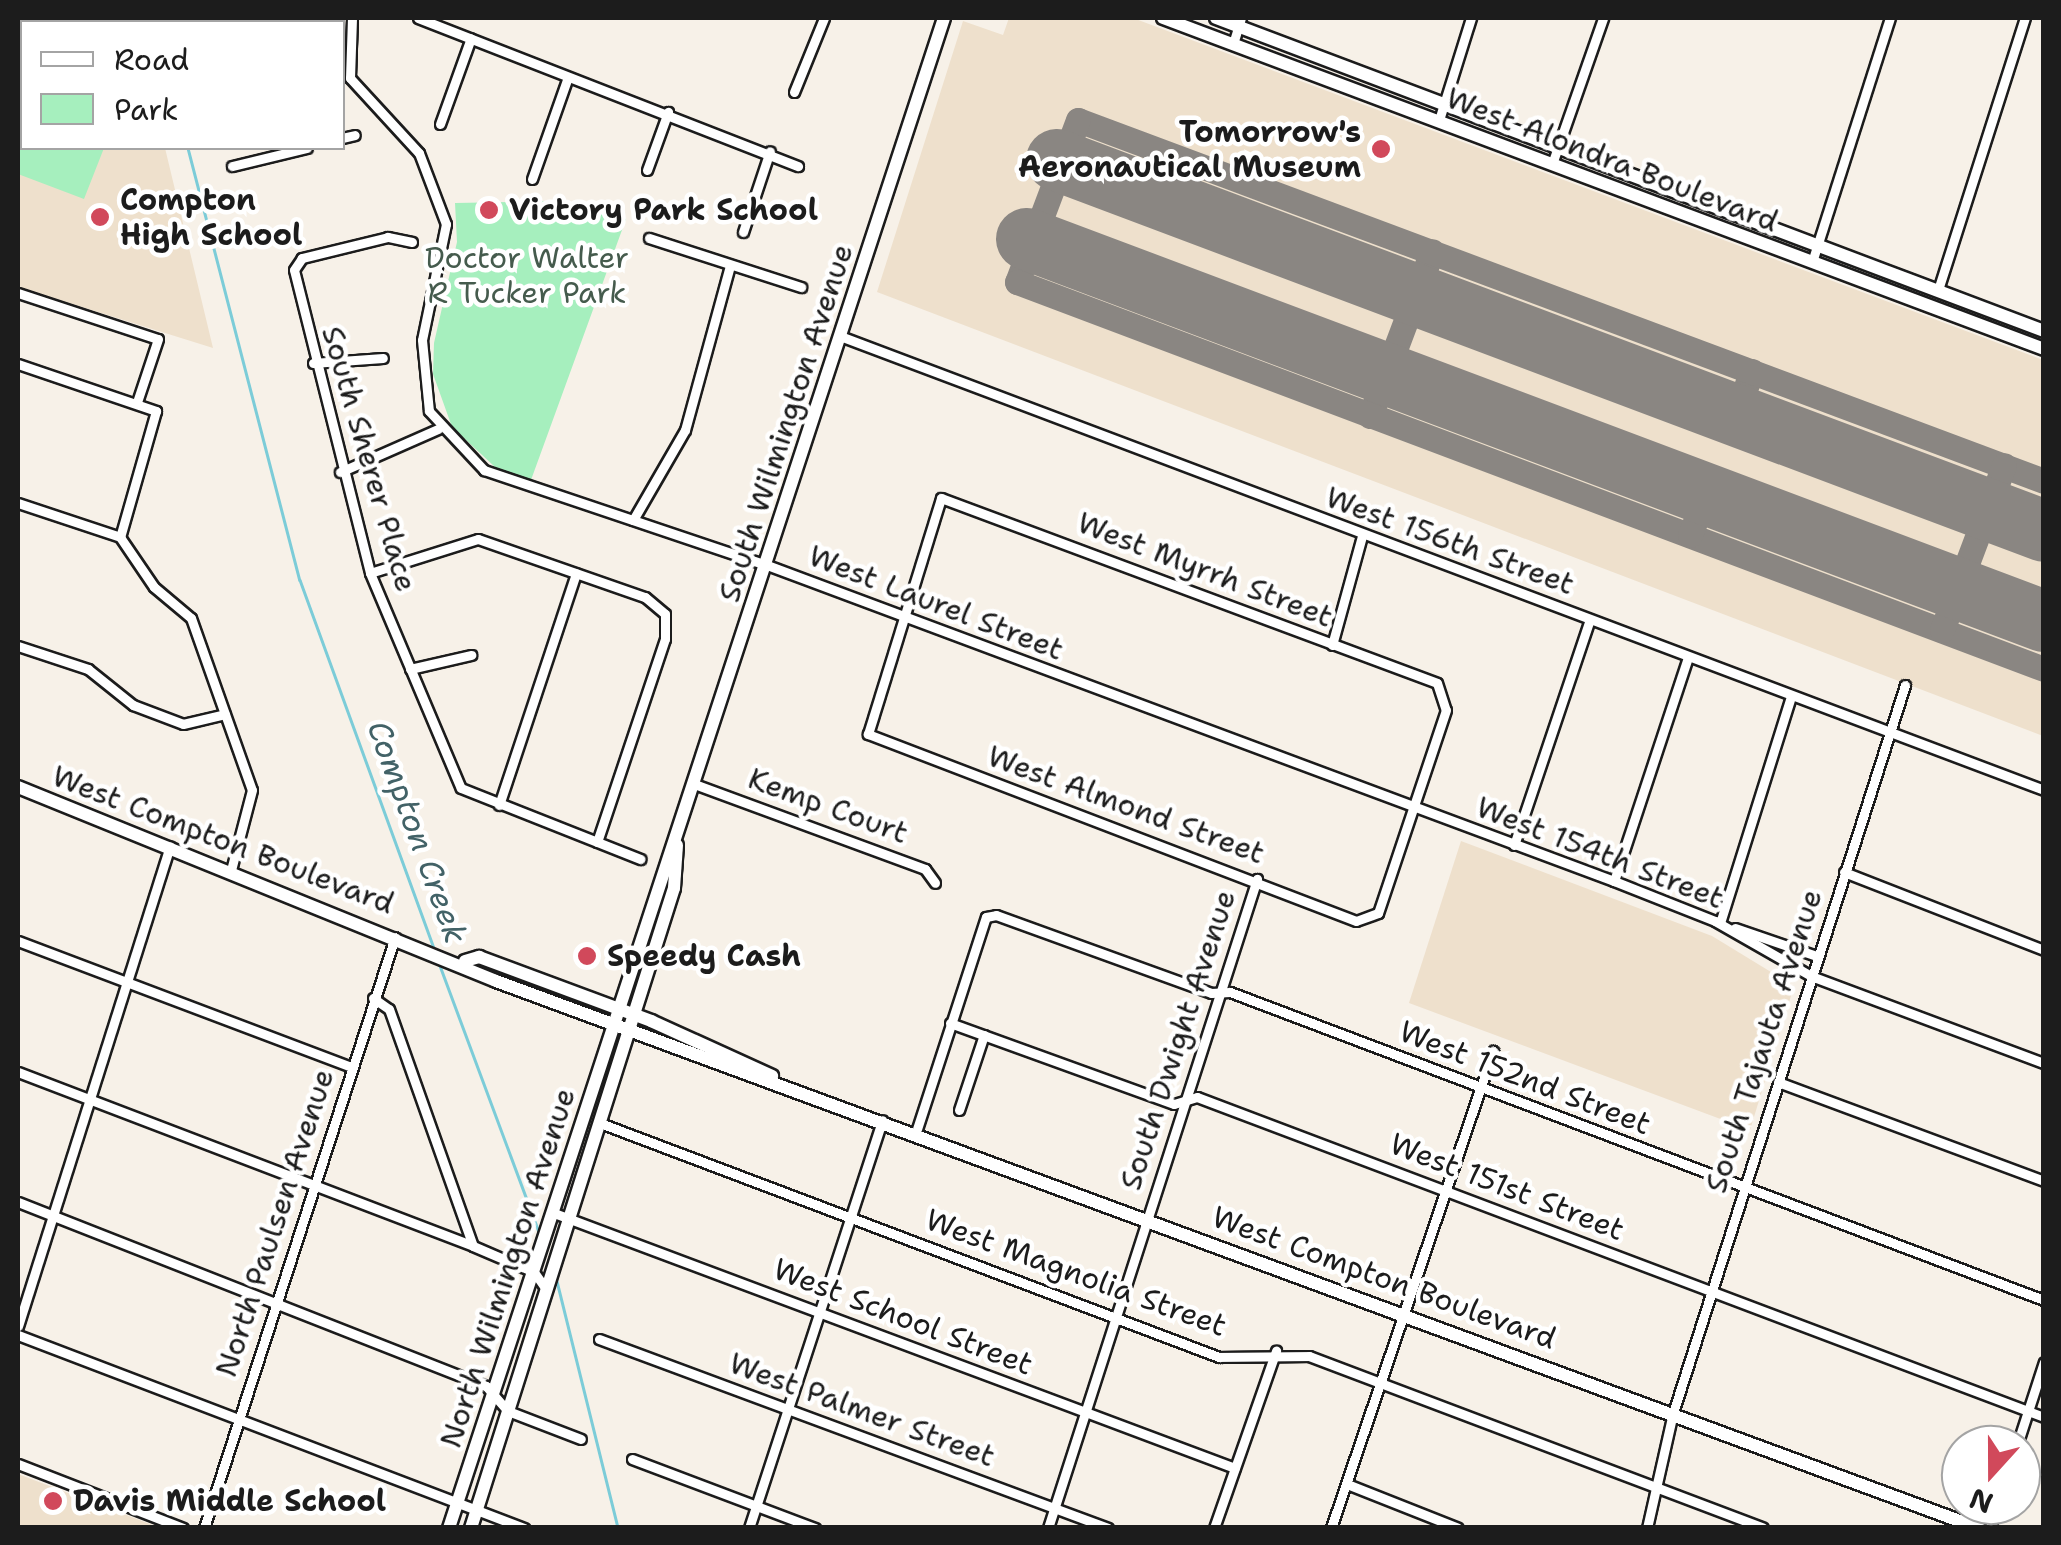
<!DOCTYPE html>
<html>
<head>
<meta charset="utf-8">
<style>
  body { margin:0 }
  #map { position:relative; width:2061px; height:1545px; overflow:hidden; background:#f7f1e8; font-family:"Shantell Sans",sans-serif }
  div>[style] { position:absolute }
  .built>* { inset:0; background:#eee0cc }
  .green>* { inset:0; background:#a6efbe }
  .stream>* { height:2.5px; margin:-1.25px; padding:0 1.25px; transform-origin:1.25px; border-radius:1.25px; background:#7cccd8 }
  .taxiway>* { height:25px; margin:-12.5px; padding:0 12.5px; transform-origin:12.5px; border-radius:12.5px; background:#8a8682 }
  .runway>* { height:62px; margin:-31px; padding:0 31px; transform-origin:31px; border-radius:31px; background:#8a8682 }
  .roads { filter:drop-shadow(2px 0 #1c1c1c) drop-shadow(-2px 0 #1c1c1c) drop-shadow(0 2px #1c1c1c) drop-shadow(0 -2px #1c1c1c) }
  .minor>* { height:9px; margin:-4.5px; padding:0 4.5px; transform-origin:4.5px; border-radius:4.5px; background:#fff }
  .secondary>* { height:12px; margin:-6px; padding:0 6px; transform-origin:6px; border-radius:6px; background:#fff }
  .dots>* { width:28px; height:28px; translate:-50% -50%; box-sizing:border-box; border:5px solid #fff; border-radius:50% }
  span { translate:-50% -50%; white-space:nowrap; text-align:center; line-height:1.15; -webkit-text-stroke:9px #fff; paint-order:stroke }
  .poi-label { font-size:30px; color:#1c1c1c; font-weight:700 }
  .right { translate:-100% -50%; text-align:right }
  .left { translate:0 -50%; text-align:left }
  .street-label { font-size:30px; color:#1c1c1c }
  .park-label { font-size:30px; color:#455b4d }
  .water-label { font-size:32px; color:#426267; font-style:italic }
  .frame { position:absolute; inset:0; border:20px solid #1c1c1c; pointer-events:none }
  .legend { position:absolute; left:20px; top:20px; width:325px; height:130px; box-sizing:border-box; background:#fff; border:2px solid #a4a4a4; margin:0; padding:12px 18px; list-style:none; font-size:30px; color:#1c1c1c }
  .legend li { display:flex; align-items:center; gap:20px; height:50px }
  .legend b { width:50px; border:2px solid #a4a4a4 }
  .north { position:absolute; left:1941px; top:1425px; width:100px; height:100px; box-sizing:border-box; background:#fff; border:2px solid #a4a4a4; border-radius:50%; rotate:201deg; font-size:28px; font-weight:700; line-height:40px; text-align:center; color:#1c1c1c }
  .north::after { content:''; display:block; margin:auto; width:35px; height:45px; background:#d1495b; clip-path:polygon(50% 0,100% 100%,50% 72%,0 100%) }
</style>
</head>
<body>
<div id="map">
  <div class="built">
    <i style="clip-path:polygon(18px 18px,133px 18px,22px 22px,22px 148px,165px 148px,213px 348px,18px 287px)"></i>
    <i style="clip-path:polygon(1009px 18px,1133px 18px,2043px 360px,2043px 736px,877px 292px,963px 21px,1003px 35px)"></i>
    <i style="clip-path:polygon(1461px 841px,1712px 936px,1794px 986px,1750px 1130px,1409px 1003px)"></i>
    <i style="clip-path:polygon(18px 1474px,158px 1527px,18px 1527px)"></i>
  </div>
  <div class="green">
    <i style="clip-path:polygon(18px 18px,54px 22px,22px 22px,22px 148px,104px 148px,84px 199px,18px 174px)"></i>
    <i style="clip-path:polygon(554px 201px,626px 219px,531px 480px,495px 467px,452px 427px,433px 374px,434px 343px,457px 242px,455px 203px)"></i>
  </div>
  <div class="stream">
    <i style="left:157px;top:18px;width:4px;rotate:76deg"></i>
    <i style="left:188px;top:148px;width:446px;rotate:75.5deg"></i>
    <i style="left:300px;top:580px;width:395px;rotate:70deg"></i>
    <i style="left:439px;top:963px;width:287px;rotate:69.6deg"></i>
    <i style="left:556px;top:1277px;width:259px;rotate:76.1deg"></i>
  </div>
  <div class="taxiway">
    <i style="left:1735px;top:415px;width:47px;rotate:-68.9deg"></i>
    <i style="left:1370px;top:416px;width:176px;rotate:-69.4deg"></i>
    <i style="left:2044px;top:481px;width:1031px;rotate:-159.51deg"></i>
    <i style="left:1078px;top:120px;width:173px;rotate:110.6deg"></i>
    <i style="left:1017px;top:282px;width:1097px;rotate:20.65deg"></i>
    <i style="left:1690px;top:535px;width:45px;rotate:-69.1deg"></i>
    <i style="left:1942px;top:630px;width:176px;rotate:-69.4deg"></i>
  </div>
  <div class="runway">
    <i style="left:1057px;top:160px;width:1054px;rotate:20.6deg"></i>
    <i style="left:1027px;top:239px;width:1086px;rotate:20.59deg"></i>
  </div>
  <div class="roads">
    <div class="minor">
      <i style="left:352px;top:18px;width:60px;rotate:91.9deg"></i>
      <i style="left:350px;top:78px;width:102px;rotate:47.4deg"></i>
      <i style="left:419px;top:153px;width:76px;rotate:69.2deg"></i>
      <i style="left:446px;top:224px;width:118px;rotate:101.7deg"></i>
      <i style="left:422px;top:340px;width:71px;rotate:84.4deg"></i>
      <i style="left:429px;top:411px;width:81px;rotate:47deg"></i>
      <i style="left:484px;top:470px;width:299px;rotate:18.6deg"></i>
      <i style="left:767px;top:565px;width:904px;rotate:20.46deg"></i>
      <i style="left:1614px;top:881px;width:109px;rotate:21.6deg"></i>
      <i style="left:1715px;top:921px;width:111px;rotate:29.8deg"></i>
      <i style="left:1811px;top:976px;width:249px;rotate:20.5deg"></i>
      <i style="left:418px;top:18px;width:408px;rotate:21.3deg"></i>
      <i style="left:282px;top:22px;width:4px;rotate:-76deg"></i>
      <i style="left:1233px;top:44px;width:27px;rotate:-73deg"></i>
      <i style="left:794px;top:92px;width:80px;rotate:-67.9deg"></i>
      <i style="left:1439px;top:120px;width:107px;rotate:-72.6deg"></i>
      <i style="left:440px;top:124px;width:91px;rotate:-70.2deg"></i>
      <i style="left:342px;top:138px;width:13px;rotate:-13deg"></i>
      <i style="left:1552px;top:164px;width:155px;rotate:-70.7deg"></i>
      <i style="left:232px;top:166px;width:77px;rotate:-13.5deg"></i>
      <i style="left:647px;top:170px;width:62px;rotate:-70.1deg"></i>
      <i style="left:532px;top:179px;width:108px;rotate:-70.6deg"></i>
      <i style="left:743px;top:232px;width:85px;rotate:-71.6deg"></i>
      <i style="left:649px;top:238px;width:160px;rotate:17.9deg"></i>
      <i style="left:412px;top:242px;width:25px;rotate:-168deg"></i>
      <i style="left:388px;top:237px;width:89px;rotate:166.3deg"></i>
      <i style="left:302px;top:258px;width:14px;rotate:124deg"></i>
      <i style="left:294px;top:270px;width:312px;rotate:75.9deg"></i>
      <i style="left:370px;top:573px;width:233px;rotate:67.1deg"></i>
      <i style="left:461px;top:788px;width:193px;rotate:21.6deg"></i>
      <i style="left:1812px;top:262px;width:256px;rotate:-72.3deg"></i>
      <i style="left:1938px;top:290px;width:286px;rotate:-72.3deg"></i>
      <i style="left:18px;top:293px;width:147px;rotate:18.2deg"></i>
      <i style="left:158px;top:339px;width:66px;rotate:108.4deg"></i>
      <i style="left:840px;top:336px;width:1287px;rotate:20.66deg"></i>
      <i style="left:313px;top:363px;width:70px;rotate:-4.1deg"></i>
      <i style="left:18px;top:364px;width:146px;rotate:18.8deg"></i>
      <i style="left:156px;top:411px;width:131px;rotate:105.9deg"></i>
      <i style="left:340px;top:472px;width:107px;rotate:-23.7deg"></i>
      <i style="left:941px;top:498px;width:529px;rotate:20.45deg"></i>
      <i style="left:1437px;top:683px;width:28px;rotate:72deg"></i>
      <i style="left:1446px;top:710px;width:214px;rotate:108.5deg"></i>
      <i style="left:1378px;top:913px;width:23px;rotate:160deg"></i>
      <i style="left:1356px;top:921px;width:523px;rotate:-159.03deg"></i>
      <i style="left:868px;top:734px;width:247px;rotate:-72.8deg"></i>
      <i style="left:18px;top:503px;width:108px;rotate:18.4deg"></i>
      <i style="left:120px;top:537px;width:60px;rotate:55.8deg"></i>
      <i style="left:154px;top:587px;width:48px;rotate:40deg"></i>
      <i style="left:191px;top:618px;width:182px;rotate:70.5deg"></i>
      <i style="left:252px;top:790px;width:83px;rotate:104.7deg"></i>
      <i style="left:633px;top:520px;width:104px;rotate:-60deg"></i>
      <i style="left:685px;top:430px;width:171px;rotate:-74.7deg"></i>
      <i style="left:370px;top:573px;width:113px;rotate:-17.5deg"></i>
      <i style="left:478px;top:539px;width:177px;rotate:19.2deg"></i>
      <i style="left:645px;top:597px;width:26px;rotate:40deg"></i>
      <i style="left:1332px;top:645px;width:113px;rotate:-74.6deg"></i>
      <i style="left:18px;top:646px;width:74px;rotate:18.2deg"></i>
      <i style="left:88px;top:669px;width:58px;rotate:38.7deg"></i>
      <i style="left:133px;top:705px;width:53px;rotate:20.8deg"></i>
      <i style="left:183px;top:724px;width:43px;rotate:-13.4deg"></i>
      <i style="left:410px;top:669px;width:63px;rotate:-12.9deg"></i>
      <i style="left:697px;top:785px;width:243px;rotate:20.2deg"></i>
      <i style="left:925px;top:869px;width:17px;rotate:54deg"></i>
      <i style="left:499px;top:805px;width:244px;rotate:-71.6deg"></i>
      <i style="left:597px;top:842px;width:214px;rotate:-71.5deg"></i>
      <i style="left:665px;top:639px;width:25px;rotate:-90deg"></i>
      <i style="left:1514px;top:845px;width:238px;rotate:-71.4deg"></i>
      <i style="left:1844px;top:872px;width:215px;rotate:21.3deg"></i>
      <i style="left:1614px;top:881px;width:236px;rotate:-71.7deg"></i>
      <i style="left:1720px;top:923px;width:238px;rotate:-72.6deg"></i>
      <i style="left:1735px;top:928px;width:87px;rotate:18.9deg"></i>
      <i style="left:18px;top:941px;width:356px;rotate:20.7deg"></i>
      <i style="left:373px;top:998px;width:19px;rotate:35deg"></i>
      <i style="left:389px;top:1009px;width:251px;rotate:70.5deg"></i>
      <i style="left:950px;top:1023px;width:238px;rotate:19.9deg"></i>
      <i style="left:1174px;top:1104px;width:24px;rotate:-17deg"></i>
      <i style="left:1197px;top:1097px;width:905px;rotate:20.7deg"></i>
      <i style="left:18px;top:1072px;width:487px;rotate:20.9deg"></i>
      <i style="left:473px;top:1246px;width:66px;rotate:23.1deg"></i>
      <i style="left:534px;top:1272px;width:21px;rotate:55deg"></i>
      <i style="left:1778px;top:1082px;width:284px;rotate:20.4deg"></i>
      <i style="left:959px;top:1110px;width:79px;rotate:-71.6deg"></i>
      <i style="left:600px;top:1123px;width:662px;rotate:20.71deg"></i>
      <i style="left:1219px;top:1357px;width:90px;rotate:-0.6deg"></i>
      <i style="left:1309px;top:1356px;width:485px;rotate:20.7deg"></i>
      <i style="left:917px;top:1129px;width:223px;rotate:-72deg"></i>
      <i style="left:986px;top:917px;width:10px;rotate:-11deg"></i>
      <i style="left:996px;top:915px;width:229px;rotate:19.9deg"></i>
      <i style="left:1211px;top:993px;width:19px;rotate:-3deg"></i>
      <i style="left:1230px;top:992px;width:870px;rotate:20.73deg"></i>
      <i style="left:18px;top:1202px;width:503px;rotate:21.46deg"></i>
      <i style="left:486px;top:1386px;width:33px;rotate:49deg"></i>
      <i style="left:508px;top:1411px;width:78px;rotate:21deg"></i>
      <i style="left:554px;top:1213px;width:727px;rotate:20.53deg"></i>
      <i style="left:18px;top:1326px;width:503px;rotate:-72.43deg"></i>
      <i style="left:18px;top:1335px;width:542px;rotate:20.88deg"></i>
      <i style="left:599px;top:1339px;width:543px;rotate:20.37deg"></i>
      <i style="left:2017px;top:1445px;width:87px;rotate:-72deg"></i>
      <i style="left:632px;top:1459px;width:196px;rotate:20.7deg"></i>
      <i style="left:18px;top:1464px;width:177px;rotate:21.2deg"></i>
      <i style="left:1347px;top:1484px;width:119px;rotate:21.6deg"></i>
      <i style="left:204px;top:1528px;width:621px;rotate:-72.09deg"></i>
      <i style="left:749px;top:1528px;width:429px;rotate:-71.9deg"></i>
      <i style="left:1048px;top:1528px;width:682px;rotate:-72.15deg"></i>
      <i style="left:1214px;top:1528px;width:188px;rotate:-70.7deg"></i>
      <i style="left:1331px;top:1528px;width:504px;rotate:-71.24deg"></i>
      <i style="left:1647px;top:1528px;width:118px;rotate:-77.3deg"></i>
      <i style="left:1673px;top:1413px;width:764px;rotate:-72.32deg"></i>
      <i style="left:1990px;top:1528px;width:24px;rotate:-73deg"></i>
    </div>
    <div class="secondary">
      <i style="left:1163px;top:18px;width:941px;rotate:20.59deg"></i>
      <i style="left:1216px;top:18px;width:885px;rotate:20.71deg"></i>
      <i style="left:18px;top:787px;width:516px;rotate:22.09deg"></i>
      <i style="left:496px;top:981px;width:1581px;rotate:20.25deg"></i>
      <i style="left:465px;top:961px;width:15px;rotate:-16deg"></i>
      <i style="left:479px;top:957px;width:184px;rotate:20.4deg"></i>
      <i style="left:651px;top:1021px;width:133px;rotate:24.4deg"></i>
      <i style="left:449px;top:1528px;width:1589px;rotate:-71.85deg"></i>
      <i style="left:471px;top:1528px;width:671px;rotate:-72.4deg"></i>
      <i style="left:674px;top:888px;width:43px;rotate:-86deg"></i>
    </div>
  </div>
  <div class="dots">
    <i style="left:1381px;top:149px;background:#d1495b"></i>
    <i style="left:489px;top:210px;background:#d1495b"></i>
    <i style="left:100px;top:217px;background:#d1495b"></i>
    <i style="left:587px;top:956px;background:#d1495b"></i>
    <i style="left:53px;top:1501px;background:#d1495b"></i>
  </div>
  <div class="poi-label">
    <span class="right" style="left:1361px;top:149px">Tomorrow's<br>Aeronautical Museum</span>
    <span class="left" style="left:120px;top:217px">Compton<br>High School</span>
    <span class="left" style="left:509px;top:210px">Victory Park School</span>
    <span class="left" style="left:607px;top:956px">Speedy Cash</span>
    <span class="left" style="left:73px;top:1501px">Davis Middle School</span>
  </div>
  <div class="street-label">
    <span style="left:1612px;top:160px;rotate:21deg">West Alondra Boulevard</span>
    <span style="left:786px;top:423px;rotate:-72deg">South Wilmington Avenue</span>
    <span style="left:369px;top:459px;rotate:74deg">South Sherer Place</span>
    <span style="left:1450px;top:541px;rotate:20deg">West 156th Street</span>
    <span style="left:1205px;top:570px;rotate:21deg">West Myrrh Street</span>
    <span style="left:936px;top:603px;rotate:21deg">West Laurel Street</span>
    <span style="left:1126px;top:805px;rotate:20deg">West Almond Street</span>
    <span style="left:828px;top:806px;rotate:20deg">Kemp Court</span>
    <span style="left:223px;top:840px;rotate:21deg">West Compton Boulevard</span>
    <span style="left:1600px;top:853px;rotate:21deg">West 154th Street</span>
    <span style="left:1178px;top:1040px;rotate:-72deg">South Dwight Avenue</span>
    <span style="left:1764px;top:1041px;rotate:-72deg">South Tajauta Avenue</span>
    <span style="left:1525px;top:1078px;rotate:21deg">West 152nd Street</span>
    <span style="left:1507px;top:1187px;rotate:21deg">West 151st Street</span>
    <span style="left:275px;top:1223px;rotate:-72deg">North Paulsen Avenue</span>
    <span style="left:508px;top:1268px;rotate:-72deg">North Wilmington Avenue</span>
    <span style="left:1076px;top:1273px;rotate:20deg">West Magnolia Street</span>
    <span style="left:1384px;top:1278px;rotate:20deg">West Compton Boulevard</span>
    <span style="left:903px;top:1317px;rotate:21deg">West School Street</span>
    <span style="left:862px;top:1410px;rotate:20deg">West Palmer Street</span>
  </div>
  <div class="park-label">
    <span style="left:527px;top:275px">Doctor Walter<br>R Tucker Park</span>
  </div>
  <div class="water-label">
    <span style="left:417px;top:832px;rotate:70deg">Compton Creek</span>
  </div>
  <div class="frame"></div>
  <ul class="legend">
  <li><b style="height:12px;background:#fff"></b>Road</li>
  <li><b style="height:28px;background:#a6efbe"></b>Park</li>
  </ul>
  <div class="north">N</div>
</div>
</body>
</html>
